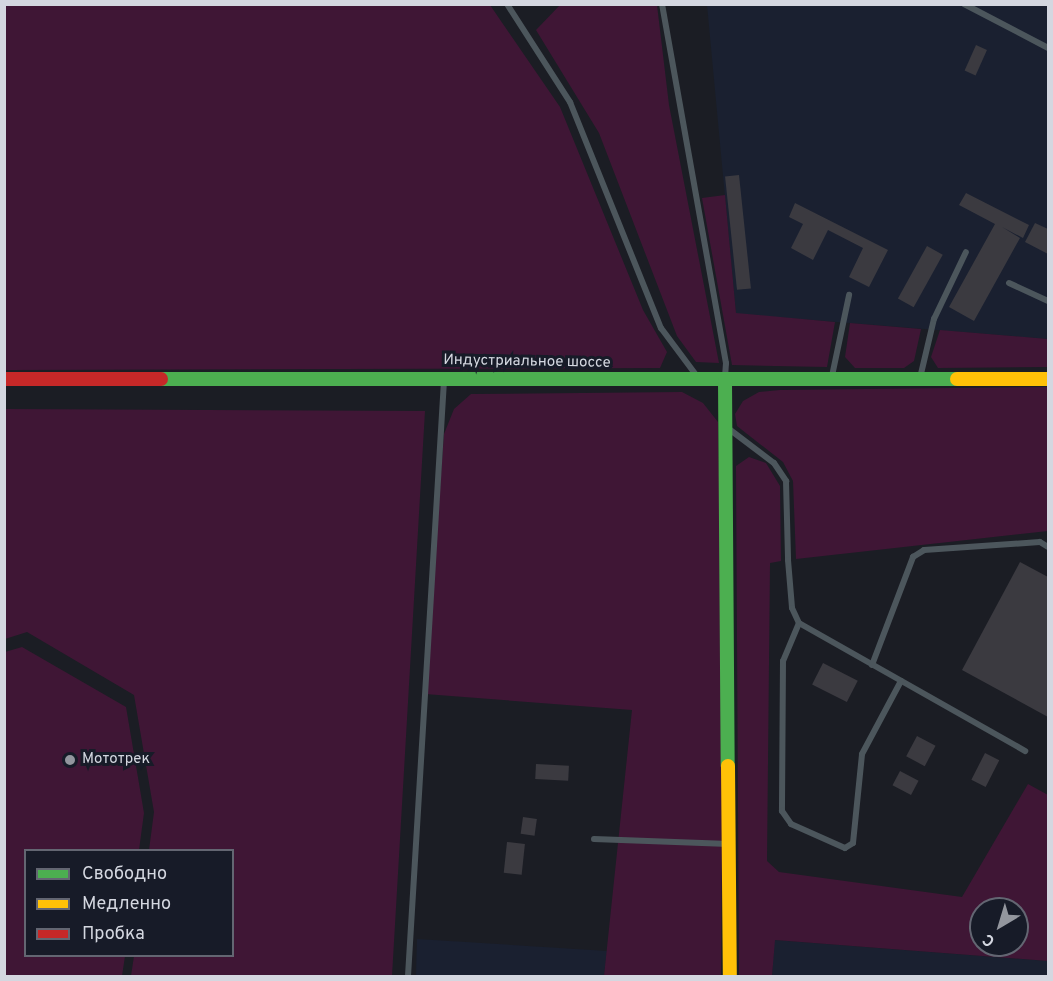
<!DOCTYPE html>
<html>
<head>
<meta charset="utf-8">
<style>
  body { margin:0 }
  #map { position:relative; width:1053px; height:981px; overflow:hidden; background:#1b1d24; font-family:Overpass,sans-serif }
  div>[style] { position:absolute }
  .built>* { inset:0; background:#1a2030 }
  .green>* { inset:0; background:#3f1635 }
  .building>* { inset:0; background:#3b3a40; transform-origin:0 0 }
  .lane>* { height:6px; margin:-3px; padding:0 3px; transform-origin:3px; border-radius:3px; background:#4c565c }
  .fast>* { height:14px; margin:-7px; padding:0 7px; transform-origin:7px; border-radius:7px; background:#4caf50 }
  .slow>* { height:14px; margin:-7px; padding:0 7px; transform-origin:7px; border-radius:7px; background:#ffc107 }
  .jam>* { height:14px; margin:-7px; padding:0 7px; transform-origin:7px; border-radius:7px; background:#c62828 }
  .dots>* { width:16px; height:16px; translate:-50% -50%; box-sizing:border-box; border:3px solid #171b28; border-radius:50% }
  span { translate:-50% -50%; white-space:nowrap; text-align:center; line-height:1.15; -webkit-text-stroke:6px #171b28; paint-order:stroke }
  .street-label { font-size:15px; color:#d4d7e0 }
  .poi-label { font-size:15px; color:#d4d7e0 }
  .left { translate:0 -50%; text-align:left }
  .frame { position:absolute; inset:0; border:6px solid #d4d7e0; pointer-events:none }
  .legend { position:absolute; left:24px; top:849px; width:210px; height:108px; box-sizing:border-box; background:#171b28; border:2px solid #636672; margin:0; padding:8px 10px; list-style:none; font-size:18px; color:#d4d7e0 }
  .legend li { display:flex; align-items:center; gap:12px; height:30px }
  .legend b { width:30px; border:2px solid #636672 }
  .north { position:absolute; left:969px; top:897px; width:60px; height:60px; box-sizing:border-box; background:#171b28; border:2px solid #636672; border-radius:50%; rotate:218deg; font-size:16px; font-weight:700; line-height:24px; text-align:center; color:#d4d7e0 }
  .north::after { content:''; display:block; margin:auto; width:21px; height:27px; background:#93969e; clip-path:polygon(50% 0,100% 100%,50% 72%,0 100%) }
</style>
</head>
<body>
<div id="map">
  <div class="built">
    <i style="clip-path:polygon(707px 5px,1048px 5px,1048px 339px,736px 314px)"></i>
    <i style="clip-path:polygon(417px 939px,607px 951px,604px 976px,416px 976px)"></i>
    <i style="clip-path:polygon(774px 940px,1048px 961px,1048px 976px,772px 976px)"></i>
  </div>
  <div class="green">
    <i style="clip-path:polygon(4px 5px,490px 5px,560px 107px,643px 310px,667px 352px,660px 368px,5px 370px)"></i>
    <i style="clip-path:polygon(560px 5px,657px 5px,669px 105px,719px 363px,696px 362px,677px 336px,599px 133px,536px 30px)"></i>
    <i style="clip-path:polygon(725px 195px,736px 313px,835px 322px,827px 367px,732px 365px,702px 198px)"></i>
    <i style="clip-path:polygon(850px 323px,921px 329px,914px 361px,904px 368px,855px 368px,845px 357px)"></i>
    <i style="clip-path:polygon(940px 330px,1048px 339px,1048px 367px,938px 368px,931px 357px)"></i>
    <i style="clip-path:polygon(1048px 387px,1048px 531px,796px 559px,793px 481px,783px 462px,737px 426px,735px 414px,743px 401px,759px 392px,780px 390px)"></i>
    <i style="clip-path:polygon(682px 392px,703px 403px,718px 422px,723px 682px,721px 976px,604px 976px,632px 710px,425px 694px,444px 434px,454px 409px,471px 394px)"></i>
    <i style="clip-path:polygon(5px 409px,425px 411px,392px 976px,131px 976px,134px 956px,232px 956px,232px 850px,149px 850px,154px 812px,134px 695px,27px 632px,5px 639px)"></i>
    <i style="clip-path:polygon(evenodd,749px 457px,766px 463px,780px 486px,781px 561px,770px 563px,767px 861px,779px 872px,962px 897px,1028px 784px,1048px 795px,1048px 961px,775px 940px,772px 976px,739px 976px,736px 466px,749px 457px,981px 909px,1017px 909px,1017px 945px,981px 945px,981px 909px)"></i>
    <i style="clip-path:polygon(22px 647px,126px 707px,144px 813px,139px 850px,26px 850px,26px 956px,125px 956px,122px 976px,5px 976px,5px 652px)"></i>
  </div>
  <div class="building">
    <i style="left:976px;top:45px;width:12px;height:28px;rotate:24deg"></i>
    <i style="left:739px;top:175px;width:114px;height:14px;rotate:84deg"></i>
    <i style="clip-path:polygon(966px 193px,1029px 225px,1023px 238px,1002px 227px,1020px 238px,974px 321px,949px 307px,995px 224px,959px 205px)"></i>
    <i style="clip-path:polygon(795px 203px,888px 250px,869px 287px,849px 277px,863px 248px,828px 230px,813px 260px,791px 248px,803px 224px,789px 217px)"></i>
    <i style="clip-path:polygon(1035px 223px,1048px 229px,1048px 254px,1025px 242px)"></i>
    <i style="left:927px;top:246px;width:18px;height:60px;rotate:29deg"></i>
    <i style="clip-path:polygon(1020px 562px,1048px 577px,1048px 717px,962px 670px)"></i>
    <i style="left:823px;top:663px;width:39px;height:24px;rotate:27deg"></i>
    <i style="left:917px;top:736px;width:21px;height:23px;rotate:28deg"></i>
    <i style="left:985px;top:753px;width:16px;height:30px;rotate:27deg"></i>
    <i style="left:536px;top:764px;width:33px;height:15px;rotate:3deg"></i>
    <i style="left:900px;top:771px;width:21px;height:16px;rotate:28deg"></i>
    <i style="left:523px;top:817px;width:14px;height:17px;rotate:8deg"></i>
    <i style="left:507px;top:842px;width:18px;height:31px;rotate:6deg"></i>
  </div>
  <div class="lane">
    <i style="left:507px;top:4px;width:117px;rotate:57.3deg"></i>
    <i style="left:570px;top:102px;width:244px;rotate:68.1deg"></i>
    <i style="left:661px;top:328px;width:59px;rotate:53.3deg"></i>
    <i style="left:662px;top:4px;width:365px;rotate:79.9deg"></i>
    <i style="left:726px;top:363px;width:16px;rotate:94deg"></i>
    <i style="left:964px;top:4px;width:95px;rotate:27.6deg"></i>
    <i style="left:1009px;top:283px;width:43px;rotate:24.8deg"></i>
    <i style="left:832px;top:376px;width:83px;rotate:-78.1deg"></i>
    <i style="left:920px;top:378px;width:61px;rotate:-76.7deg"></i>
    <i style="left:934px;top:319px;width:74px;rotate:-64.5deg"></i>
    <i style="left:729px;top:429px;width:56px;rotate:37.1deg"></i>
    <i style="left:774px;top:463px;width:22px;rotate:56deg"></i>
    <i style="left:786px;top:481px;width:79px;rotate:88.5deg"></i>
    <i style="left:788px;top:560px;width:48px;rotate:85.2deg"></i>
    <i style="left:792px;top:608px;width:17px;rotate:65deg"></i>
    <i style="left:799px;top:623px;width:260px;rotate:29.5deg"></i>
    <i style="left:799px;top:623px;width:41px;rotate:112.8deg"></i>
    <i style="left:783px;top:661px;width:150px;rotate:90.4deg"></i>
    <i style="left:782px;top:811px;width:16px;rotate:55deg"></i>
    <i style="left:791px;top:824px;width:59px;rotate:24deg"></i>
    <i style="left:845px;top:848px;width:9px;rotate:-32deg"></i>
    <i style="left:853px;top:843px;width:89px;rotate:-84.2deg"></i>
    <i style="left:862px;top:754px;width:83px;rotate:-61.9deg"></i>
    <i style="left:872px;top:665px;width:116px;rotate:-69.2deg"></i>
    <i style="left:913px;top:557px;width:13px;rotate:-32deg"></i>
    <i style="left:924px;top:550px;width:116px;rotate:-3.9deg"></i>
    <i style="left:1040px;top:542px;width:9px;rotate:32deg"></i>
    <i style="left:594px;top:839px;width:135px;rotate:2.1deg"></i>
    <i style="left:408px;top:976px;width:596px;rotate:-86.54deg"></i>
  </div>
  <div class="fast">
    <i style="left:161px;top:379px;width:796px"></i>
    <i style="left:725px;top:381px;width:385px;rotate:89.6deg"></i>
  </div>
  <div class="slow">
    <i style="left:957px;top:379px;width:91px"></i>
    <i style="left:728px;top:766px;width:210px;rotate:89.5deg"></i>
  </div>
  <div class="jam">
    <i style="left:4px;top:379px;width:157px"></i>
  </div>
  <div class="dots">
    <i style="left:70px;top:760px;background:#93969e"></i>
  </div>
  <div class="street-label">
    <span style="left:527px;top:362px;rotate:1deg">Индустриальное шоссе</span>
  </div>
  <div class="poi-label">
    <span class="left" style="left:82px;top:760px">Мототрек</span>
  </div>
  <div class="frame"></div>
  <ul class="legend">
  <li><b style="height:8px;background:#4caf50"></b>Свободно</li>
  <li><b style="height:8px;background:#ffc107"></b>Медленно</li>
  <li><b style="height:8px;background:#c62828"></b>Пробка</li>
  </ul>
  <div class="north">С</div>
</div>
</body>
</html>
